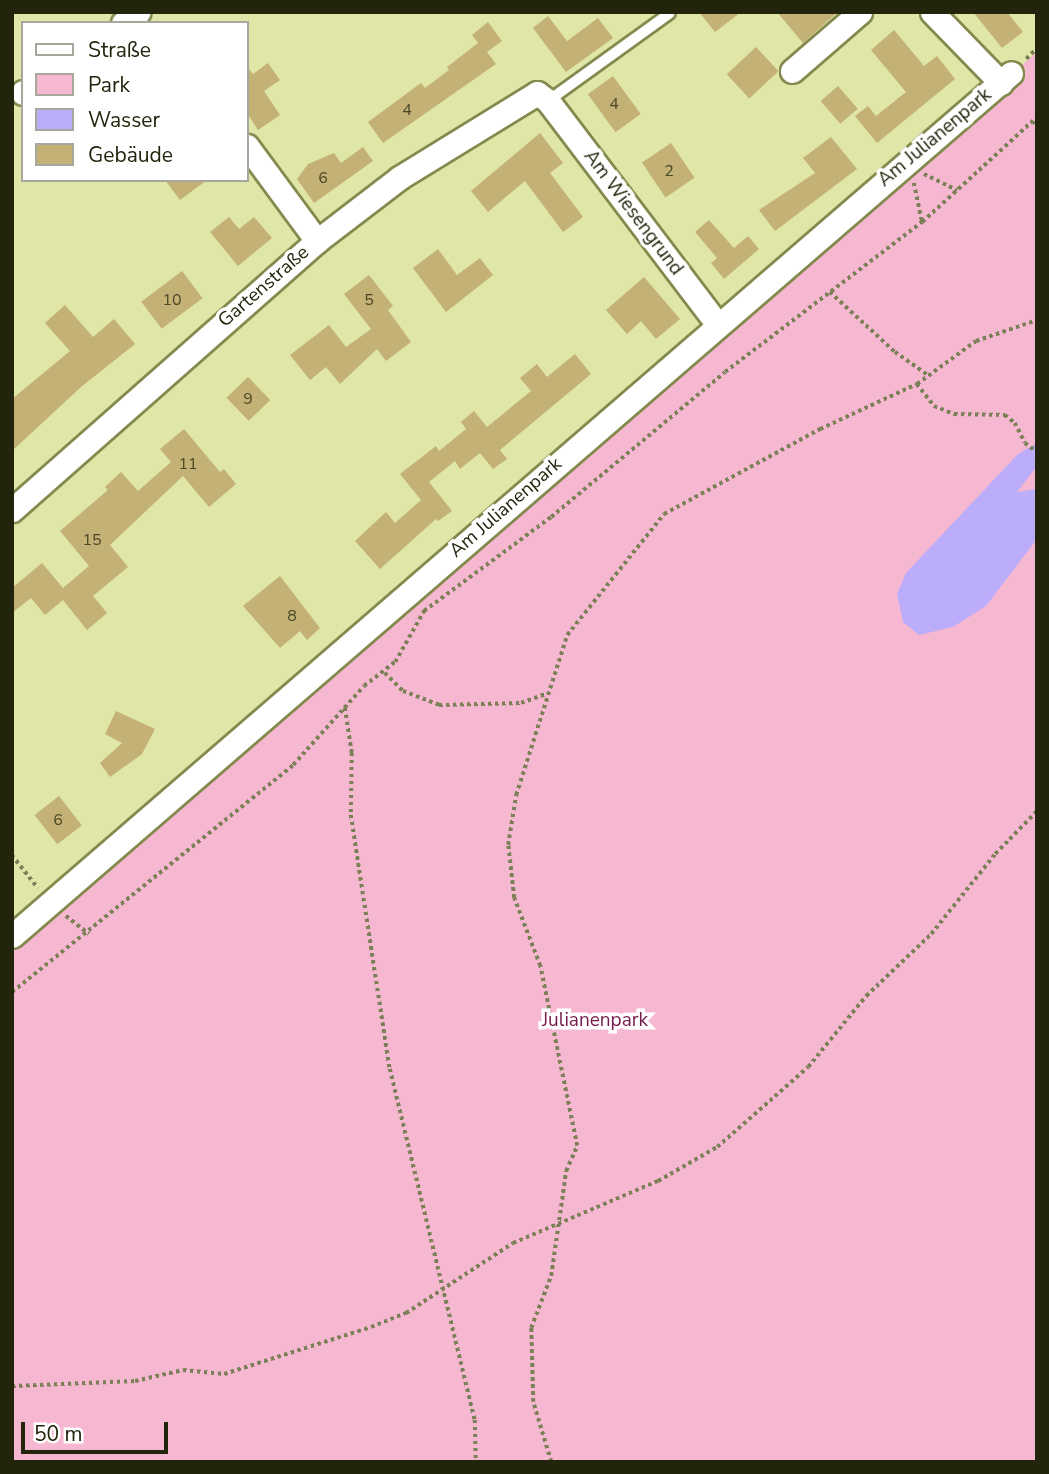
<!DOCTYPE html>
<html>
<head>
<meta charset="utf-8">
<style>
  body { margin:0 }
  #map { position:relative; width:1049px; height:1474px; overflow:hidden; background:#e0e6a8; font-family:"Nunito Sans",sans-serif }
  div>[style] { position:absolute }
  .green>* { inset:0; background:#f6b7d1 }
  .water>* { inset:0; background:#bcadfa }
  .building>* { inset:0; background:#c3b175; transform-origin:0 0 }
  .path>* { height:3.5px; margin-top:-1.75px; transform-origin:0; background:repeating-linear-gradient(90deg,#7c8056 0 3.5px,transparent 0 7px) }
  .roads { filter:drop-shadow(2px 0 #84894e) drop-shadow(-2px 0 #84894e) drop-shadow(0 2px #84894e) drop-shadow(0 -2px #84894e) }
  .lane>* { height:10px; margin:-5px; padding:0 5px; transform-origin:5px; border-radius:5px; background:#fff }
  .street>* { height:23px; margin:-11.5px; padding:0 11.5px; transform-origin:11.5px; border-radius:11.5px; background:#fff }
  span { translate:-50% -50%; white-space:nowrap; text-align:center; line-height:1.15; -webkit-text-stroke:7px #fff; paint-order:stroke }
  .number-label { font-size:16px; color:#4a4726 }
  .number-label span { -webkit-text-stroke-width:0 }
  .street-label { font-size:19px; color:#22240c }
  .park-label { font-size:19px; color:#751a4b }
  .frame { position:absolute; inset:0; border:14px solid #22240c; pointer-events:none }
  .legend { position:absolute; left:21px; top:21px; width:228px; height:161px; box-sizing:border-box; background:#fff; border:2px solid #a7a79e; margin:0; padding:9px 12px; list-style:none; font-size:21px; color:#22240c }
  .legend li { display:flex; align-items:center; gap:14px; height:35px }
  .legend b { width:35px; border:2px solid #a7a79e }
  .scale { position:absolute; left:21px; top:1422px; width:147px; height:32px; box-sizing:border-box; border:4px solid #22240c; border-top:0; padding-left:9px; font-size:21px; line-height:24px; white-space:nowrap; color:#22240c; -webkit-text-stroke:5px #fff; paint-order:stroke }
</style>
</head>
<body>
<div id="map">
  <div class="green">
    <i style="clip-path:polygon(1037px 52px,1037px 1462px,12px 1462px,12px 944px)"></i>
  </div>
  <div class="water">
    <i style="clip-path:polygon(1037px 443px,1037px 466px,1017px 492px,1037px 489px,1037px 539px,986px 606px,953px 627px,919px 635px,903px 622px,897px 594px,906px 573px,1018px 454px)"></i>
  </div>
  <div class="building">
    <i style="clip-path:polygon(699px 12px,741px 12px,715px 32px)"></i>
    <i style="clip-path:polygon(777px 12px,838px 12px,803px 43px)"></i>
    <i style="clip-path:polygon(973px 12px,1007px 12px,1023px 32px,1002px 48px)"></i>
    <i style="clip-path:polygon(548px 16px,567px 41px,598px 18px,613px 38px,566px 72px,533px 28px)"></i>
    <i style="clip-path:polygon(488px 22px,502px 41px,487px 52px,496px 64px,383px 143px,368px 122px,421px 83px,425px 88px,449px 70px,447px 67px,478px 43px,472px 35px)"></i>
    <i style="clip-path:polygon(894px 30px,924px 66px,937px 56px,955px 79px,877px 143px,855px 116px,868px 106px,876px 116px,906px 92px,871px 50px)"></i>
    <i style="left:756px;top:47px;width:33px;height:40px;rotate:47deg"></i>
    <i style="clip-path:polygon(268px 63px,280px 80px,264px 91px,280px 115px,258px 130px,247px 113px,247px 66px,253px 74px)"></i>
    <i style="left:613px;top:76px;width:47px;height:31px;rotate:54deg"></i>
    <i style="left:838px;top:86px;width:30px;height:23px;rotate:49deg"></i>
    <i style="clip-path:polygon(540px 133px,563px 163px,550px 173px,583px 217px,563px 232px,525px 181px,488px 212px,471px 191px)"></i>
    <i style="clip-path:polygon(831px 137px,857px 169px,775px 231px,759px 210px,815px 173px,803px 158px)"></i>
    <i style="left:671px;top:143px;width:42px;height:35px;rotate:56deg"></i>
    <i style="clip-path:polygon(363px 147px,373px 161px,314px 203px,297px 179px,308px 164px,334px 153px,341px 163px)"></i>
    <i style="clip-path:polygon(165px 180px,207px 180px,180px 200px)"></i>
    <i style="clip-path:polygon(229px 217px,239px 229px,254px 217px,272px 238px,238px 266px,210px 232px)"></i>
    <i style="clip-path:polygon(709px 220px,734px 248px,748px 236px,759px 249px,724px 279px,711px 263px,717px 258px,695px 232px)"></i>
    <i style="clip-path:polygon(438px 249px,457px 275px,480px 258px,493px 275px,446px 312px,413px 268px)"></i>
    <i style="left:182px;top:271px;width:34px;height:51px;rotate:53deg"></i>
    <i style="clip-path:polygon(369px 275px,393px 306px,388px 310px,411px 342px,386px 361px,377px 349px,340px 384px,326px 367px,310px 380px,290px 355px,329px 325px,346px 347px,371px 329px,344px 294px)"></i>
    <i style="clip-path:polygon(644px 277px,680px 319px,656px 339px,641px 321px,627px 334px,606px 310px)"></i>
    <i style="clip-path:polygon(65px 305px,93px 337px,114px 319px,135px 344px,81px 387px,12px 451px,12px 399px,70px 351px,45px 323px)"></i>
    <i style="clip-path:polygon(575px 354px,591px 374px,500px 450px,507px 459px,493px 469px,480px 453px,460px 469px,455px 461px,429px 482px,452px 511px,438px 521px,436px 519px,380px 569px,355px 541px,386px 512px,395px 523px,421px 500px,400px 474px,436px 446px,439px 451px,466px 429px,461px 422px,474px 411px,487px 427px,531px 391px,520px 378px,537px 364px,547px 377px)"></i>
    <i style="left:248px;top:377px;width:32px;height:30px;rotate:46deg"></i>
    <i style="clip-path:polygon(184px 429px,220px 472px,224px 469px,236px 484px,209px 507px,183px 476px,110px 545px,128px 567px,93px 596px,107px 613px,87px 630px,63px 600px,45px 615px,31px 598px,12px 613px,12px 588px,42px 563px,63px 588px,89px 566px,60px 531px,108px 490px,105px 487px,121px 472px,138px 491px,171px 462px,160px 449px)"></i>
    <i style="clip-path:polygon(280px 576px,320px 628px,307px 640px,300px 631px,280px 648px,243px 606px)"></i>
    <i style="clip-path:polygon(116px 711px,155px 729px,142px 754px,110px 777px,100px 763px,122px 743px,105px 734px)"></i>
    <i style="left:59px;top:796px;width:37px;height:31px;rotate:52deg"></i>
  </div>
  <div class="path">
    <i style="left:1026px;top:59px;width:16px;rotate:-45deg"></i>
    <i style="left:1034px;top:121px;width:8px;rotate:67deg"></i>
    <i style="left:924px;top:174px;width:37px;rotate:26deg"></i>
    <i style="left:914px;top:183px;width:40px;rotate:78deg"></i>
    <i style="left:830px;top:292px;width:88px;rotate:42.7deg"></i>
    <i style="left:895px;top:352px;width:40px;rotate:34.9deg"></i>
    <i style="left:917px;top:384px;width:28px;rotate:52deg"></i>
    <i style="left:934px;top:406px;width:22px;rotate:22deg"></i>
    <i style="left:954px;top:414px;width:51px;rotate:1.1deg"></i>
    <i style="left:1005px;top:415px;width:13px;rotate:39deg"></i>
    <i style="left:1015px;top:423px;width:22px;rotate:63deg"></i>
    <i style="left:1025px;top:443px;width:15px;rotate:37deg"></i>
    <i style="left:385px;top:673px;width:25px;rotate:45deg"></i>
    <i style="left:403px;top:691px;width:39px;rotate:21deg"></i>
    <i style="left:439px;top:705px;width:82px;rotate:-1.4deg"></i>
    <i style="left:521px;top:703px;width:27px;rotate:-20deg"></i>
    <i style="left:345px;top:708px;width:46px;rotate:81.2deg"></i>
    <i style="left:352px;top:753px;width:62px;rotate:90.9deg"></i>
    <i style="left:351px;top:815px;width:257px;rotate:81.3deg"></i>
    <i style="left:390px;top:1069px;width:361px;rotate:76.4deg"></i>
    <i style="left:475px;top:1420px;width:42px;rotate:88.6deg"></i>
    <i style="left:12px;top:855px;width:42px;rotate:51.8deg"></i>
    <i style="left:66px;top:916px;width:29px;rotate:38deg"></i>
    <i style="left:12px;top:992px;width:361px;rotate:-38.9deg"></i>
    <i style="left:293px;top:765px;width:106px;rotate:-48.1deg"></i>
    <i style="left:364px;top:686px;width:39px;rotate:-38deg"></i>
    <i style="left:395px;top:662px;width:59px;rotate:-60.4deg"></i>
    <i style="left:424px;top:611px;width:158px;rotate:-36.5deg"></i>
    <i style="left:551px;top:517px;width:226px;rotate:-39.8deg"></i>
    <i style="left:725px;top:372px;width:248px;rotate:-37.3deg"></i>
    <i style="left:922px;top:222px;width:156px;rotate:-42.4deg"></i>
    <i style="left:12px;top:1386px;width:123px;rotate:-2.3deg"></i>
    <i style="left:135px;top:1381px;width:49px;rotate:-12.9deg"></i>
    <i style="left:183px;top:1370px;width:41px;rotate:5.6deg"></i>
    <i style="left:224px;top:1374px;width:154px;rotate:-17.7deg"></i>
    <i style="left:371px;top:1327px;width:38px;rotate:-22deg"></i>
    <i style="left:406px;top:1313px;width:128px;rotate:-33.2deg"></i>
    <i style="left:513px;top:1243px;width:158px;rotate:-23.2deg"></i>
    <i style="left:658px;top:1181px;width:68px;rotate:-30deg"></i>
    <i style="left:717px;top:1147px;width:121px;rotate:-41.3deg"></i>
    <i style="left:808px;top:1067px;width:92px;rotate:-50.8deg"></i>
    <i style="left:866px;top:996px;width:90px;rotate:-43.6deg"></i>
    <i style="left:931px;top:934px;width:102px;rotate:-51.3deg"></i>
    <i style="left:995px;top:854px;width:60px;rotate:-45.7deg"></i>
    <i style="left:551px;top:1462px;width:63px;rotate:-106.7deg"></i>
    <i style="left:533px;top:1402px;width:74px;rotate:-91.5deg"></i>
    <i style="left:531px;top:1328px;width:56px;rotate:-69deg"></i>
    <i style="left:551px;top:1276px;width:106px;rotate:-81.9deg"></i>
    <i style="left:566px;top:1171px;width:27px;rotate:-66deg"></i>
    <i style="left:577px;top:1146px;width:184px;rotate:-101.6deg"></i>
    <i style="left:540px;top:966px;width:73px;rotate:-110.9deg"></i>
    <i style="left:514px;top:898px;width:53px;rotate:-96.5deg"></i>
    <i style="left:508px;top:845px;width:51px;rotate:-80.9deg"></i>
    <i style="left:516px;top:795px;width:168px;rotate:-72.3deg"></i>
    <i style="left:567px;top:635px;width:155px;rotate:-51.3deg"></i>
    <i style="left:664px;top:514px;width:178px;rotate:-28.6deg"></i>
    <i style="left:820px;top:429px;width:107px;rotate:-24.9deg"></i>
    <i style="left:917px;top:384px;width:73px;rotate:-36.1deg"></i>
    <i style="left:976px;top:341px;width:65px;rotate:-19deg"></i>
  </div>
  <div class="roads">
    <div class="lane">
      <i style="left:548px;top:101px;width:150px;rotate:-35.8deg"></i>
    </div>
    <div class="street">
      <i style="left:932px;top:12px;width:99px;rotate:45.8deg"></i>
      <i style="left:123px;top:23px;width:19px;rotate:-36deg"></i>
      <i style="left:792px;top:71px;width:90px;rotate:-40.9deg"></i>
      <i style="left:23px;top:93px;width:1px;rotate:-90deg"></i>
      <i style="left:247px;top:146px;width:118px;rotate:53.6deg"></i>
      <i style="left:12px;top:510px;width:407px;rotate:-41.4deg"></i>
      <i style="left:317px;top:241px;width:103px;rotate:-37.5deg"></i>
      <i style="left:399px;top:178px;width:162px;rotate:-31.6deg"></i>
      <i style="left:537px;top:93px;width:14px;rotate:36deg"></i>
      <i style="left:548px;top:101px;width:281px;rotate:52.8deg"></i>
      <i style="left:12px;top:936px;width:1320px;rotate:-40.82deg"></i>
    </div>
  </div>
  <div class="number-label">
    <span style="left:614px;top:104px">4</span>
    <span style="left:407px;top:110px">4</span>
    <span style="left:669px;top:171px">2</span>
    <span style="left:323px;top:178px">6</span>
    <span style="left:172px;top:300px">10</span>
    <span style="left:369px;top:300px">5</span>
    <span style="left:248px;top:399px">9</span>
    <span style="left:188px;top:464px">11</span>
    <span style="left:92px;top:540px">15</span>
    <span style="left:292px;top:616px">8</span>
    <span style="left:58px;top:820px">6</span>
  </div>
  <div class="street-label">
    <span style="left:935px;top:138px;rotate:-40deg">Am Julianenpark</span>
    <span style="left:633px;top:213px;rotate:53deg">Am Wiesengrund</span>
    <span style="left:264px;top:287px;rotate:-41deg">Gartenstraße</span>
    <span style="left:506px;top:508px;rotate:-41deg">Am Julianenpark</span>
  </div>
  <div class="park-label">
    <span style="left:595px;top:1021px">Julianenpark</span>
  </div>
  <div class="frame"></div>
  <ul class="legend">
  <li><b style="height:9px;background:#fff"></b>Straße</li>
  <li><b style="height:19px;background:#f6b7d1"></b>Park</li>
  <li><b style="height:19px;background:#bcadfa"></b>Wasser</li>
  <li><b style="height:19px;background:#c3b175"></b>Gebäude</li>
  </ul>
  <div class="scale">50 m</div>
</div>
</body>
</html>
